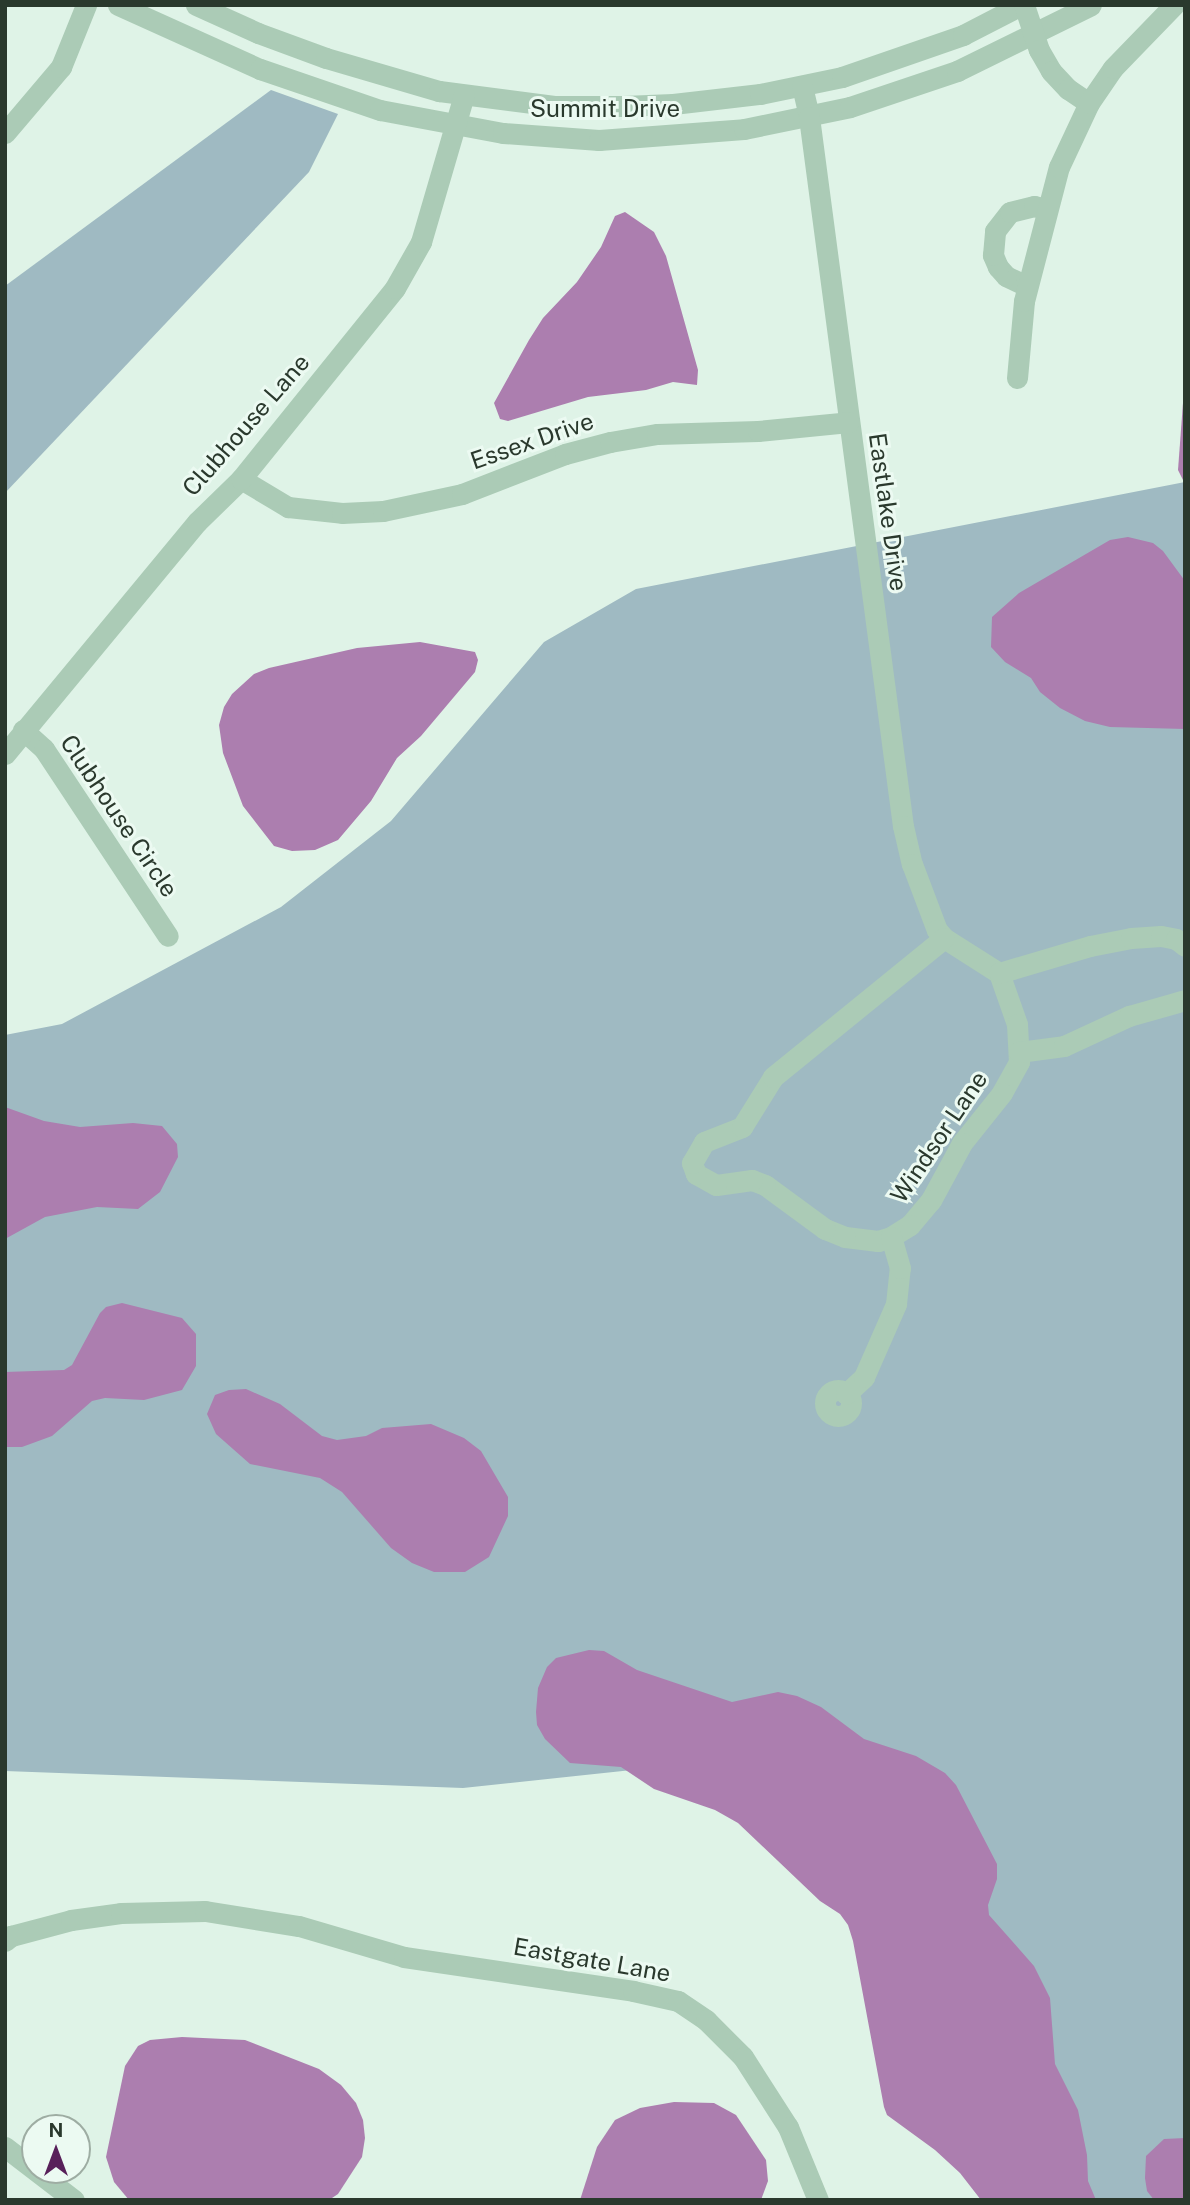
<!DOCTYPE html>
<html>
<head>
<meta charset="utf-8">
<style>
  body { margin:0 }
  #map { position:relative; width:1190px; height:2205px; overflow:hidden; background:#dff3e7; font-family:"Public Sans",sans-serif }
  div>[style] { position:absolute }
  .green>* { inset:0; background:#9fbac2 }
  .water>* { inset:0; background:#ac7eaf }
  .minor>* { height:21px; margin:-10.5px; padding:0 10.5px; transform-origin:10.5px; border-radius:10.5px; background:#abcbb6 }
  .minor>.ring { margin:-10.5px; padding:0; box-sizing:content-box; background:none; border:21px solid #abcbb6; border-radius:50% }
  span { translate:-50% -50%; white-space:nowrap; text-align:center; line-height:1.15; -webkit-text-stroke:6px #ecfaf2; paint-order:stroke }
  .street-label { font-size:24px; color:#2a392d }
  .frame { position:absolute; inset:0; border:7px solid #2a392d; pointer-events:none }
  .north { position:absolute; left:21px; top:2114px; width:70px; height:70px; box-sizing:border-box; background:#ecfaf2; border:2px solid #9eada3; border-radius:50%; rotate:0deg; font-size:19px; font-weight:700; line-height:28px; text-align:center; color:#2a392d }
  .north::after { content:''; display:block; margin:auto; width:24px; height:32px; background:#58205a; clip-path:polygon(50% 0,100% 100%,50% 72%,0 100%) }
</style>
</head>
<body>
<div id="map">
  <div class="green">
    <i style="clip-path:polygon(271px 90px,338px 114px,309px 172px,5px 493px,5px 286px)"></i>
    <i style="clip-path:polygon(1185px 482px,1185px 2200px,1034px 2200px,987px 1967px,679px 1765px,463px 1788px,5px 1771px,5px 1035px,62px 1024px,281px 907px,391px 821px,544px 642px,636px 589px)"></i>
  </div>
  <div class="water">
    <i style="clip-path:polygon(625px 212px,654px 232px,666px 256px,698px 370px,697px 385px,673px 382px,646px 390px,588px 397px,508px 421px,500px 419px,494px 403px,529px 340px,543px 318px,577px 282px,601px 247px,615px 216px)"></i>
    <i style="clip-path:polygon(1185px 376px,1185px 484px,1178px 470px)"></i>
    <i style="clip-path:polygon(1128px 537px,1153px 543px,1163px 551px,1185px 581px,1185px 729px,1110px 727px,1085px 721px,1060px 708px,1040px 692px,1031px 678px,1005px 662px,991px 647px,992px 617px,1019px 593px,1110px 540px)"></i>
    <i style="clip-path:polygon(420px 642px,475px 652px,478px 660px,475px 672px,421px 736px,397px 758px,371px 801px,338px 840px,315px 850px,292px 851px,274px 846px,243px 806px,223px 753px,219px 725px,224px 707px,232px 694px,254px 674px,269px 668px,357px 648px)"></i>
    <i style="clip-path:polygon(5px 1107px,44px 1121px,80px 1127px,133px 1123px,162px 1126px,177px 1144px,178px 1157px,160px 1192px,138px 1209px,97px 1207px,45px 1217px,5px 1239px)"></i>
    <i style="clip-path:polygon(122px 1303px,182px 1318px,196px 1334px,196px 1366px,182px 1390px,144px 1400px,105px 1398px,92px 1401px,52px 1436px,22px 1447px,5px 1447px,5px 1372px,64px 1370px,72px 1365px,100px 1313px,106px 1307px)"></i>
    <i style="clip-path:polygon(246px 1389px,280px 1404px,322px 1436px,337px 1440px,366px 1436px,382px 1428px,431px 1424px,464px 1438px,481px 1451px,508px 1497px,508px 1516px,489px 1557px,465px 1572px,434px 1572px,412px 1563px,391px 1548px,342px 1492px,320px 1478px,250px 1464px,216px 1434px,207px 1414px,215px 1395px,229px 1390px)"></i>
    <i style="clip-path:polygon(589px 1650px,604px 1651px,637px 1670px,732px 1702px,778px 1692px,797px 1696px,821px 1707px,864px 1739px,916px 1756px,945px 1773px,956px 1785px,997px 1864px,997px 1879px,988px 1905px,989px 1915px,1034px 1966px,1050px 1998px,1055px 2064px,1078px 2110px,1087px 2155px,1088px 2181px,1096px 2200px,981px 2200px,960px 2173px,935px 2150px,887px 2115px,884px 2107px,853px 1941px,848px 1925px,840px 1914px,820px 1901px,738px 1823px,715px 1810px,654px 1789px,621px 1767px,570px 1763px,545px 1739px,537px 1725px,536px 1712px,538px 1688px,547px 1667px,556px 1658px)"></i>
    <i style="clip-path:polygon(182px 2037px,245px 2040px,319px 2069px,341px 2085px,356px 2103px,363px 2120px,365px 2138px,362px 2157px,338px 2194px,329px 2200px,129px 2200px,114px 2182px,106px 2157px,125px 2066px,138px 2046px,150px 2040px)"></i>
    <i style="clip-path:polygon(674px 2102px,714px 2103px,736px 2115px,766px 2160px,768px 2181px,761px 2200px,580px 2200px,597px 2147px,615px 2120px,640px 2108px)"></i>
    <i style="clip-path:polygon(1185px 2138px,1185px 2200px,1154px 2200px,1147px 2191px,1145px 2178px,1146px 2156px,1164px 2139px)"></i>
  </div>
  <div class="minor">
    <i style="left:118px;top:5px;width:156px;rotate:24.3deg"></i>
    <i style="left:260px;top:69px;width:127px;rotate:18.9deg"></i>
    <i style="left:380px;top:110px;width:125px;rotate:10.6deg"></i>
    <i style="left:503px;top:133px;width:96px;rotate:4.2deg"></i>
    <i style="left:599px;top:140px;width:145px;rotate:-4.3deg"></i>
    <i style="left:744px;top:129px;width:108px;rotate:-11.7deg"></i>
    <i style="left:850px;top:107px;width:113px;rotate:-18.6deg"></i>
    <i style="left:957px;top:71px;width:149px;rotate:-26.2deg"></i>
    <i style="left:196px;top:5px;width:68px;rotate:24.3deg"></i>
    <i style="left:258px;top:33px;width:72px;rotate:20.2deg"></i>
    <i style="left:326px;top:58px;width:118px;rotate:16.3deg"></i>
    <i style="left:439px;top:91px;width:116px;rotate:7.4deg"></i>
    <i style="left:554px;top:106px;width:69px"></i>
    <i style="left:623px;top:106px;width:50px;rotate:-2.3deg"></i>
    <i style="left:673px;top:104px;width:88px;rotate:-6.6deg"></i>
    <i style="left:760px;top:94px;width:84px;rotate:-11.7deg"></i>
    <i style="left:842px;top:77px;width:128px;rotate:-19.1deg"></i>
    <i style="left:963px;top:35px;width:65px;rotate:-27.3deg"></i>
    <i style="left:1024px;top:5px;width:47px;rotate:71.6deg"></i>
    <i style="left:1039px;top:50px;width:24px;rotate:60deg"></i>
    <i style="left:1051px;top:71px;width:25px;rotate:47deg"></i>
    <i style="left:1068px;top:89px;width:25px;rotate:34deg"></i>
    <i style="left:802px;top:86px;width:32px;rotate:77deg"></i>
    <i style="left:809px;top:117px;width:715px;rotate:82.45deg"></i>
    <i style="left:903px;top:826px;width:39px;rotate:77deg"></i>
    <i style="left:912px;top:864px;width:71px;rotate:69.3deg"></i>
    <i style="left:937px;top:930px;width:11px;rotate:49deg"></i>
    <i style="left:944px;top:938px;width:65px;rotate:32.5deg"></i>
    <i style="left:999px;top:973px;width:54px;rotate:70.6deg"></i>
    <i style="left:1017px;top:1024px;width:38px;rotate:87deg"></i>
    <i style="left:1019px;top:1062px;width:35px;rotate:119deg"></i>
    <i style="left:1002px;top:1093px;width:64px;rotate:128.7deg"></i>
    <i style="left:962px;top:1143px;width:65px;rotate:118.5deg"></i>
    <i style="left:931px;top:1200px;width:33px;rotate:130deg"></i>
    <i style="left:910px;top:1225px;width:22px;rotate:148deg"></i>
    <i style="left:891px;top:1237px;width:14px;rotate:163deg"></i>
    <i style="left:878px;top:1241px;width:33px;rotate:-173deg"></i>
    <i style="left:845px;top:1237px;width:22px;rotate:-158deg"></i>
    <i style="left:825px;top:1229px;width:74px;rotate:-143.7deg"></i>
    <i style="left:765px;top:1185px;width:14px;rotate:-159deg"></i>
    <i style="left:752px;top:1180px;width:36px;rotate:172deg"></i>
    <i style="left:716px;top:1185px;width:23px;rotate:-151deg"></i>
    <i style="left:696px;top:1174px;width:12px;rotate:-110deg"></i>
    <i style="left:692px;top:1163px;width:24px;rotate:-60deg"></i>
    <i style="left:704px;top:1142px;width:41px;rotate:-21.5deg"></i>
    <i style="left:742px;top:1127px;width:59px;rotate:-58.2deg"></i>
    <i style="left:773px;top:1077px;width:220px;rotate:-39.1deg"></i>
    <i style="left:5px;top:133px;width:87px;rotate:-49.7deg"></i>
    <i style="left:61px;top:67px;width:67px;rotate:-68deg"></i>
    <i style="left:1027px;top:286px;width:23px;rotate:-155deg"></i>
    <i style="left:1006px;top:276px;width:12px;rotate:-132deg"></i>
    <i style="left:998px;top:267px;width:13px;rotate:-113deg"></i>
    <i style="left:993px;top:255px;width:24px;rotate:-85deg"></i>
    <i style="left:995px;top:231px;width:24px;rotate:-52deg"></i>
    <i style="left:1010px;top:212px;width:25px;rotate:-14deg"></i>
    <i style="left:1034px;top:206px;width:12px;rotate:14deg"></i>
    <i style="left:1017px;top:378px;width:77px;rotate:-84.8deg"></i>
    <i style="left:1024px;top:301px;width:138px;rotate:-75.4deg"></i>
    <i style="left:1059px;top:167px;width:71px;rotate:-64.9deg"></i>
    <i style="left:1089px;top:103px;width:42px;rotate:-55.6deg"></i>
    <i style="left:1113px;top:68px;width:88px;rotate:-45.9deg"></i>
    <i style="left:241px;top:479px;width:55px;rotate:30.8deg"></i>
    <i style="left:288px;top:507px;width:54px;rotate:6.3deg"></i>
    <i style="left:342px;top:513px;width:41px;rotate:-2.8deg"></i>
    <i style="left:383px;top:511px;width:81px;rotate:-12.1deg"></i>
    <i style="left:462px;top:494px;width:110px;rotate:-21.2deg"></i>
    <i style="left:565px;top:454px;width:47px;rotate:-14.9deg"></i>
    <i style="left:610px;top:442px;width:48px;rotate:-9.7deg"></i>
    <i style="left:657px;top:434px;width:101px;rotate:-1.7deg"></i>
    <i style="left:758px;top:431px;width:91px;rotate:-5.6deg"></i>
    <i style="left:23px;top:730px;width:28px;rotate:42deg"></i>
    <i style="left:44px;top:749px;width:224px;rotate:56.5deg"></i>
    <i style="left:5px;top:754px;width:301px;rotate:-50.4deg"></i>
    <i style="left:197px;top:522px;width:62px;rotate:-44.3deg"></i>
    <i style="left:241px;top:479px;width:245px;rotate:-51.1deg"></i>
    <i style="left:395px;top:288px;width:53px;rotate:-60.5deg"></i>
    <i style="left:421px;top:242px;width:153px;rotate:-73.7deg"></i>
    <i style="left:999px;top:973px;width:95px;rotate:-16.5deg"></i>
    <i style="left:1090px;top:946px;width:42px;rotate:-11deg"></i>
    <i style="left:1131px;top:938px;width:30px;rotate:-4deg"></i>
    <i style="left:1161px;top:936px;width:15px;rotate:11deg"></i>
    <i style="left:1176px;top:939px;width:11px;rotate:38deg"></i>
    <i style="left:1019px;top:1052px;width:45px;rotate:-7.6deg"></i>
    <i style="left:1064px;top:1046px;width:72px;rotate:-24.8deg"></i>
    <i style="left:1129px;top:1016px;width:58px;rotate:-15.9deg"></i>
    <i class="ring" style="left:825px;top:1390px;width:5px;height:5px"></i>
    <i style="left:846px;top:1394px;width:25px;rotate:-43deg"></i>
    <i style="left:864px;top:1377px;width:80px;rotate:-66.3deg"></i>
    <i style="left:896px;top:1304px;width:36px;rotate:-84deg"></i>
    <i style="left:900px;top:1268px;width:32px;rotate:-106deg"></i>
    <i style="left:5px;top:1941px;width:8px;rotate:-40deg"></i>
    <i style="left:11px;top:1936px;width:62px;rotate:-14.9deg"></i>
    <i style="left:71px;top:1920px;width:50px;rotate:-8deg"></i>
    <i style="left:121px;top:1913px;width:84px;rotate:-1.4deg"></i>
    <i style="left:205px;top:1911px;width:95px;rotate:9.1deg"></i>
    <i style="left:299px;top:1926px;width:109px;rotate:16.4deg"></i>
    <i style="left:404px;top:1957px;width:232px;rotate:8.4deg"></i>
    <i style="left:633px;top:1991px;width:46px;rotate:12.5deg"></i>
    <i style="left:678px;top:2001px;width:34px;rotate:34deg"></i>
    <i style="left:706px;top:2020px;width:52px;rotate:45deg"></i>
    <i style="left:743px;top:2057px;width:83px;rotate:57.3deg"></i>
    <i style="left:788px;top:2127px;width:79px;rotate:67.7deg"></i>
    <i style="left:5px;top:2147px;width:87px;rotate:37.5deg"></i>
  </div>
  <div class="street-label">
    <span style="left:605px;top:109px">Summit Drive</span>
    <span style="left:246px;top:425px;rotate:-49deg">Clubhouse Lane</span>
    <span style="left:532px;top:441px;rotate:-19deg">Essex Drive</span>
    <span style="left:888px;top:512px;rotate:82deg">Eastlake Drive</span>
    <span style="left:119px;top:816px;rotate:56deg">Clubhouse Circle</span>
    <span style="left:939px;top:1137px;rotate:-56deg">Windsor Lane</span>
    <span style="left:592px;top:1960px;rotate:10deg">Eastgate Lane</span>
  </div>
  <div class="frame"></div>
  <div class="north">N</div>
</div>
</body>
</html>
